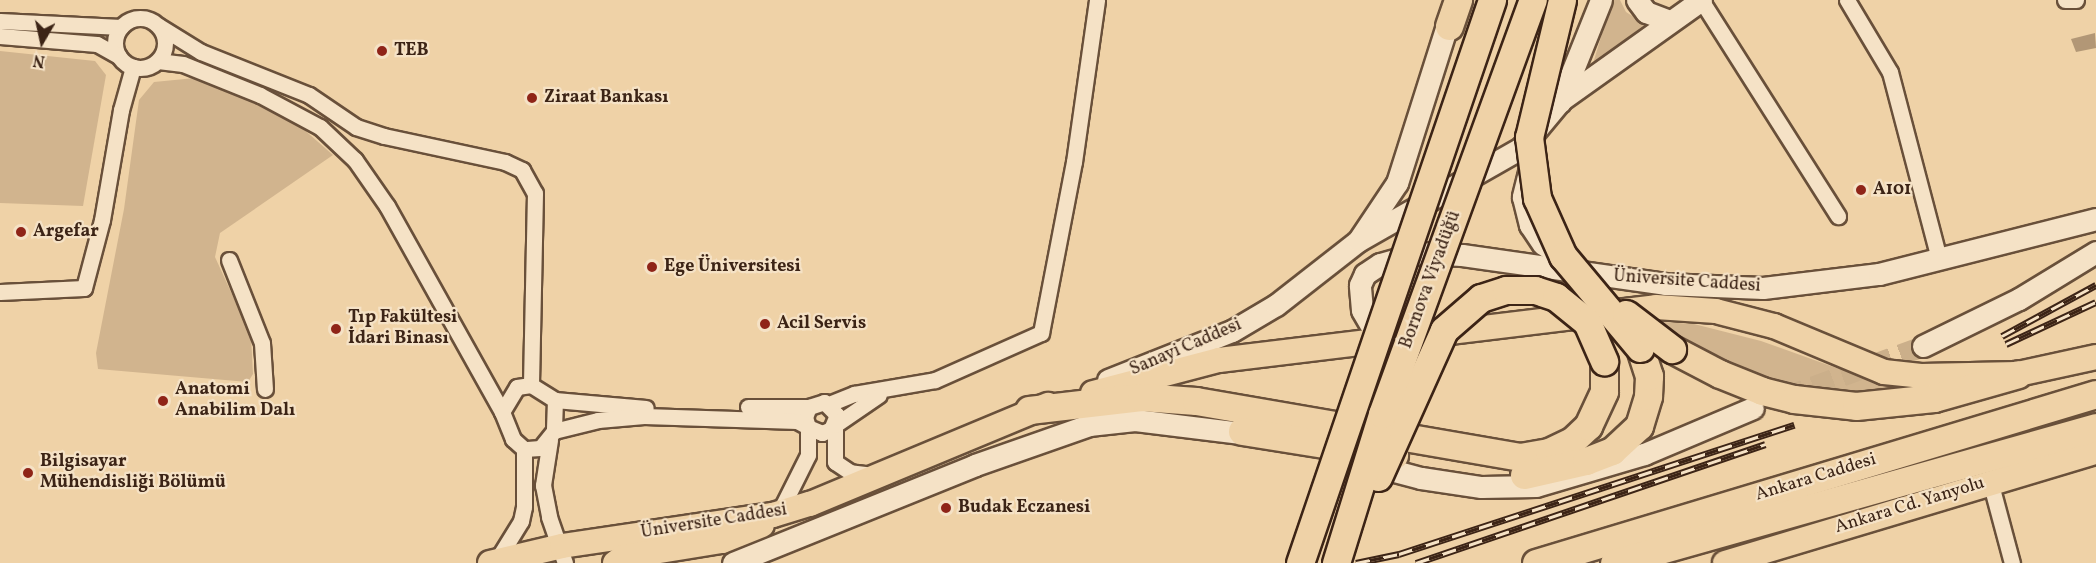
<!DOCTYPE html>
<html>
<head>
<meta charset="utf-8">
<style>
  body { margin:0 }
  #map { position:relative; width:2096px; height:563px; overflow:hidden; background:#efd2a7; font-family:Vollkorn,serif }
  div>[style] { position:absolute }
  .green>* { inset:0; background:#d1b48e }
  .water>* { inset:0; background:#b29776 }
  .secondary-tunnel>* { height:21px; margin-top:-10.5px; transform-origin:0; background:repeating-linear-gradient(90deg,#cbaf8a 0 21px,transparent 0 31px) }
  .roads { filter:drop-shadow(2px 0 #69503a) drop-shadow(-2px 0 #69503a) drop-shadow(0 2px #69503a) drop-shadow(0 -2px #69503a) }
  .street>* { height:15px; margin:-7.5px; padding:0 7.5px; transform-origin:7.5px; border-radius:7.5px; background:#f5e2c6 }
  .street>.ring { margin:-7.5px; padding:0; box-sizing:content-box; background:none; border:15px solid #f5e2c6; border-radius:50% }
  .secondary>* { height:21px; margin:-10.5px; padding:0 10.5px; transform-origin:10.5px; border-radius:10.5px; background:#f5e2c6 }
  .primary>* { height:24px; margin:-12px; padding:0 12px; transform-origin:12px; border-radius:12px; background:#efd2a7 }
  .highway>* { height:27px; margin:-13.5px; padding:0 13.5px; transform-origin:13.5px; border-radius:13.5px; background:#efd2a7 }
  .rail>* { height:7px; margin-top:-3.5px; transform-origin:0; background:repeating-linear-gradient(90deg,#f5e2c6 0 14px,#3c2416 0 28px); box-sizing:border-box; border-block:2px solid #3c2416 }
  .bridges { filter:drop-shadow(2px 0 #3c2416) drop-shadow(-2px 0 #3c2416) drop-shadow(0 2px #3c2416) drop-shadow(0 -2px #3c2416) }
  .highway-bridge>* { height:27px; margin:-13.5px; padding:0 13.5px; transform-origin:13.5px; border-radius:13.5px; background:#efd2a7 }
  .dots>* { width:16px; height:16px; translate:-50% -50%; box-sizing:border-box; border:3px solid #f5e2c6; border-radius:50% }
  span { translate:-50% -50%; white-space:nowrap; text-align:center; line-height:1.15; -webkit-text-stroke:4.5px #f5e2c6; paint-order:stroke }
  .poi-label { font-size:18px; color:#3c2416; font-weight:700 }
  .left { translate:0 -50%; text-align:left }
  .street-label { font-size:18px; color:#3c2416 }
  .north { position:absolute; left:12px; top:12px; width:60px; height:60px; -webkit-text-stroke:4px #f5e2c6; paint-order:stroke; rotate:189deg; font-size:16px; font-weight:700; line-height:24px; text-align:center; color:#3c2416 }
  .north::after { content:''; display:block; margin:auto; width:21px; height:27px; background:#3c2416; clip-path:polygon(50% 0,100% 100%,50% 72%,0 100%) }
</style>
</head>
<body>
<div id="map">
  <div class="green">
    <i style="clip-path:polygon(1612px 0,1620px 0,1626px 12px,1645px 24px,1592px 67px)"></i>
    <i style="clip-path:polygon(0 51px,95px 61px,106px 75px,83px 206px,0 203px)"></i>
    <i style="clip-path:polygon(195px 78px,293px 120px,333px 155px,220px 233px,215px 257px,251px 336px,253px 374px,248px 382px,98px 369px,96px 353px,124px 209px,139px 100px,154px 82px)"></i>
    <i style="clip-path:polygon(1662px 322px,1694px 324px,1761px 341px,1881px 384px,1922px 387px,1924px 394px,1795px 396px,1684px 352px)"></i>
  </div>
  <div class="water">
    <i style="clip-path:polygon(2095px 33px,2096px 48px,2076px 52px,2071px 39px)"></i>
  </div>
  <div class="secondary-tunnel">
    <i style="left:1784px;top:397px;width:148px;rotate:-20.1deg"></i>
  </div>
  <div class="roads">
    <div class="street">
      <i style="left:1701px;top:0;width:256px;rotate:57.6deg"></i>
      <i style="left:1847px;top:0;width:84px;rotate:59.2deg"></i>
      <i style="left:1890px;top:72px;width:193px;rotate:75.3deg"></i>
      <i style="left:2065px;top:0;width:11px"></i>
      <i class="ring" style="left:115px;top:18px;width:35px;height:35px"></i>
      <i style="left:0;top:21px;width:121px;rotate:2.8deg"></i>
      <i style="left:159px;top:26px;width:49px;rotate:31.8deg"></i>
      <i style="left:201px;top:52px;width:116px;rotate:21.7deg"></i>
      <i style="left:309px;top:95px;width:57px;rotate:34.2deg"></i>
      <i style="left:356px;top:127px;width:29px;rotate:18deg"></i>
      <i style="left:384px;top:136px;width:124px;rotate:12.1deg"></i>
      <i style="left:505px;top:162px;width:19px;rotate:25deg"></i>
      <i style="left:522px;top:170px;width:26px;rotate:61deg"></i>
      <i style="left:535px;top:193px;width:192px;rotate:91.2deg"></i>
      <i style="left:0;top:36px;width:97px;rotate:4.7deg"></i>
      <i style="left:97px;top:44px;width:25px;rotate:29deg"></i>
      <i style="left:158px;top:61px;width:25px;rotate:7deg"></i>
      <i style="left:183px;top:64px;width:83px;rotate:21.9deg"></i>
      <i style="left:260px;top:95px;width:68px;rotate:28.1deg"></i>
      <i style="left:320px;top:127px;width:48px;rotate:43.3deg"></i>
      <i style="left:355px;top:160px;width:56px;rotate:55.2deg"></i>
      <i style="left:387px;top:206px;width:236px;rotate:60.8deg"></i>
      <i style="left:229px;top:260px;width:89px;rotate:68.3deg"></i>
      <i style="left:262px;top:343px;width:46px;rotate:86.3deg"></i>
      <i style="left:0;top:292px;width:84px;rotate:-2.7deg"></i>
      <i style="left:84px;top:288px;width:70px;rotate:-75.2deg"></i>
      <i style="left:102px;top:220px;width:112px;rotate:-80.2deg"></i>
      <i style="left:121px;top:110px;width:45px;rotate:-74.4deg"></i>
      <i style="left:555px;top:400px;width:91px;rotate:5deg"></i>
      <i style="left:829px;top:404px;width:27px;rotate:-22deg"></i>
      <i style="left:854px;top:394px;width:82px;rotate:-9.8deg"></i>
      <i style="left:935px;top:380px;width:116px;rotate:-23.9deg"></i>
      <i style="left:1041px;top:333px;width:174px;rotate:-79.1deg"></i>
      <i style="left:1074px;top:162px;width:164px;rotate:-81.9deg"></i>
      <i style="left:748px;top:407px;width:61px"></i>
      <i style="left:809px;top:407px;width:16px;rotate:-18deg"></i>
      <i style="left:824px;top:402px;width:18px;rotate:45deg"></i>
      <i style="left:837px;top:415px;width:15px;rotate:113deg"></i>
      <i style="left:831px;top:429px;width:10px;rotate:156deg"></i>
      <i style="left:822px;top:433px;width:15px;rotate:-157deg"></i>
      <i style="left:808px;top:427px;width:10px;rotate:-107deg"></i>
      <i style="left:805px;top:417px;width:11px;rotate:-68deg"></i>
      <i style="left:554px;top:431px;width:45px;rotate:-14deg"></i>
      <i style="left:598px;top:420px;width:46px;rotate:-5deg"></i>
      <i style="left:644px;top:416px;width:153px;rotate:1.9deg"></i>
      <i style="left:797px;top:421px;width:13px;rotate:29deg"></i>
      <i style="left:808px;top:427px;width:28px;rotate:90deg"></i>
      <i style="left:808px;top:455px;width:56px;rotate:116.6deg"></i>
      <i style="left:783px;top:505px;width:13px;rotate:135deg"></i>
      <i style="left:550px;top:440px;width:46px;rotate:98.8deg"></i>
      <i style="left:543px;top:485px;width:33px;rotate:79deg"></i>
      <i style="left:549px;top:517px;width:49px;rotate:70.8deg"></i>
      <i style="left:873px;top:475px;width:23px;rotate:-173deg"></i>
      <i style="left:850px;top:472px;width:18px;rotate:-146deg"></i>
      <i style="left:835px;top:462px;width:37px;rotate:-90deg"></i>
      <i style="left:835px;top:425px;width:53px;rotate:-34.3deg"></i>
      <i style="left:1990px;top:481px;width:85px;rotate:75deg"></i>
      <i style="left:497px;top:560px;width:46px;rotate:-58.4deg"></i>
      <i style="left:521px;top:521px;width:14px;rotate:-78deg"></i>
      <i style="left:524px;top:507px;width:58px;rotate:-90deg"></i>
      <i style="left:524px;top:449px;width:15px;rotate:-138deg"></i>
      <i style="left:513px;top:439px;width:29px;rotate:-112deg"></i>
      <i style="left:502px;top:412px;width:29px;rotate:-59deg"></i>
      <i style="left:517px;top:387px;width:14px;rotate:-8deg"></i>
      <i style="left:531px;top:385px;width:28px;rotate:32deg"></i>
      <i style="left:555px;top:400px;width:31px;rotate:92deg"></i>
      <i style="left:554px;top:431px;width:22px;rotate:129deg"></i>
      <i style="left:540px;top:448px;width:16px;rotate:176deg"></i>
    </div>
    <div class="secondary">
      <i style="left:1637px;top:0;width:15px;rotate:53deg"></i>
      <i style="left:1646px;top:12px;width:26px;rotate:21deg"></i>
      <i style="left:1560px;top:102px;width:110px;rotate:-68.1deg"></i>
      <i style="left:1530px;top:168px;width:30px;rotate:104deg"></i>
      <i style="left:1523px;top:197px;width:29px;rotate:76deg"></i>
      <i style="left:1530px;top:225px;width:23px;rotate:56deg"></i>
      <i style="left:1543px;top:244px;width:25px;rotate:34deg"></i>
      <i style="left:1360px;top:238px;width:66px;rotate:-56.1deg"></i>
      <i style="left:1397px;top:183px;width:182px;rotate:-72.4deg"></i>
      <i style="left:1393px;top:335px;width:25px;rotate:-154deg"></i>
      <i style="left:1370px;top:324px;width:16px;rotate:-120deg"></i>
      <i style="left:1362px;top:310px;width:25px;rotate:-95deg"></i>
      <i style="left:1360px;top:285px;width:12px;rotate:-66deg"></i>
      <i style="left:1365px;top:274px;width:18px;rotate:-34deg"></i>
      <i style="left:1380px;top:264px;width:41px;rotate:-15.8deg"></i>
      <i style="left:1419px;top:253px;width:43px;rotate:2.7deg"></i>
      <i style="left:1462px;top:255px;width:205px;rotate:8.1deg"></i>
      <i style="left:1665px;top:284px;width:98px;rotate:2.3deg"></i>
      <i style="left:1763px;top:288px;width:117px;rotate:-6.9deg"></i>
      <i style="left:1879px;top:274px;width:224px;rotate:-14.2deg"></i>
      <i style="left:1923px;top:346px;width:107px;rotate:-26.1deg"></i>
      <i style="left:2019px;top:299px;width:90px;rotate:-31.4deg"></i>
      <i style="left:1108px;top:380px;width:133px;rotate:-21.6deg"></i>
      <i style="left:1232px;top:331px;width:51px;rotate:-30.6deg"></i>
      <i style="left:1276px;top:305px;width:104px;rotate:-38deg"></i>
      <i style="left:1358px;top:241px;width:188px;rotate:-29.7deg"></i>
      <i style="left:1521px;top:148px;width:62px;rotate:-50.2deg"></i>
      <i style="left:1561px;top:100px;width:172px;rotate:-35.5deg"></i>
      <i style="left:1368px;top:464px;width:55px;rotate:14.8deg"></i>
      <i style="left:1421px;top:478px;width:61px;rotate:8.5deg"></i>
      <i style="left:1481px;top:487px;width:55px;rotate:-1deg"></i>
      <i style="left:1536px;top:486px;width:113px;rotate:-16.5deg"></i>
      <i style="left:1644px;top:454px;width:118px;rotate:-22.9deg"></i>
      <i style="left:733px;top:563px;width:261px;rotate:-22deg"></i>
      <i style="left:975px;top:465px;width:121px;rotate:-19.3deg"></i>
      <i style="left:1089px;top:425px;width:46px;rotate:-6.2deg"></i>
      <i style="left:1135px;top:420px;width:123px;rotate:7deg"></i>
    </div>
    <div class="primary">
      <i style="left:1093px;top:393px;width:130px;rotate:-14.7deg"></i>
      <i style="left:1219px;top:360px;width:440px;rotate:-6.9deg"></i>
      <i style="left:1656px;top:307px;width:60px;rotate:3.8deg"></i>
      <i style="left:1716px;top:311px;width:60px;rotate:14.5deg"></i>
      <i style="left:1774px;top:326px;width:119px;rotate:22.7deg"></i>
      <i style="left:1884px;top:372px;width:37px;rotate:6deg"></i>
      <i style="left:1921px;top:376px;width:97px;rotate:-1.2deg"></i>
      <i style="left:2018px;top:374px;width:80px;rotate:-12.3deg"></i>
      <i style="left:490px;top:563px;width:74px;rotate:-13.3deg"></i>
      <i style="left:562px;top:546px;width:213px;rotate:-8.4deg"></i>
      <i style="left:773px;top:515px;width:39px;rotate:-17deg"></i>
      <i style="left:810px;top:504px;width:258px;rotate:-22.6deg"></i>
      <i style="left:615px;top:563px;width:10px;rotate:-37deg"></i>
      <i style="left:623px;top:557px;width:100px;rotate:-9.2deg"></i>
      <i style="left:722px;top:541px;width:43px;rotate:-21.8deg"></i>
      <i style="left:1725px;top:563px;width:387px;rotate:-16.7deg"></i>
    </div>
    <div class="highway">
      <i style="left:1449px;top:26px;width:28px;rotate:-71deg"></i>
      <i style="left:1672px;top:349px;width:54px;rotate:27.5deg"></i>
      <i style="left:1720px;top:374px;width:45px;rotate:22deg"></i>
      <i style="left:1762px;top:391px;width:33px;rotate:14deg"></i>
      <i style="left:1794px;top:399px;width:62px;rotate:6.4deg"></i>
      <i style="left:1856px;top:406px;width:78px;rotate:-5.9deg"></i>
      <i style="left:1934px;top:398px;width:87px;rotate:-15.9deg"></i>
      <i style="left:1029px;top:410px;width:113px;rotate:-6.6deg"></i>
      <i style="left:1141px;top:397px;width:55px;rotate:4.2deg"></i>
      <i style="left:1196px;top:401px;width:329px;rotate:9.8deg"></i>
      <i style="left:1520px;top:457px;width:29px;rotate:-10deg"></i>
      <i style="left:1549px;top:452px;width:25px;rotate:-26deg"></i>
      <i style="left:1572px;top:441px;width:22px;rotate:-43deg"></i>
      <i style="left:1588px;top:426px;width:38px;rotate:-65deg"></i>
      <i style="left:1604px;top:391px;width:30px;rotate:-90deg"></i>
      <i style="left:1242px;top:431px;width:154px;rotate:9deg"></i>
      <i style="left:1524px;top:475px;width:64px;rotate:-12.7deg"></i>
      <i style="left:1586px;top:461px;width:28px;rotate:-21deg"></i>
      <i style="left:1612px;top:451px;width:37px;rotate:-43deg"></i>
      <i style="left:1639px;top:426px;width:31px;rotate:-73deg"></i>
      <i style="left:1648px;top:396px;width:20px;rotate:-87deg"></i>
      <i style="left:1649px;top:376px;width:29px;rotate:-108deg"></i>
      <i style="left:1536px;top:563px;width:585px;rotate:-16.79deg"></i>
      <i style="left:1614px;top:563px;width:501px;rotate:-15.76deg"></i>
    </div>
  </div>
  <div class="rail">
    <i style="left:2002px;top:336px;width:107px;rotate:-28.5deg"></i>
    <i style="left:2006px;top:344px;width:99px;rotate:-25deg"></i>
    <i style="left:1356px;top:563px;width:44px;rotate:-11.8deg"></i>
    <i style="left:1399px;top:554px;width:416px;rotate:-18.1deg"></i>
    <i style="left:1416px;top:563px;width:369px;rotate:-18.8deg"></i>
  </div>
  <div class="bridges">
    <div class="highway-bridge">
      <i style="left:1562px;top:0;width:141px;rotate:103.5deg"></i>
      <i style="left:1529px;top:137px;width:62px;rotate:82.5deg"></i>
      <i style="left:1537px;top:198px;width:64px;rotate:65.9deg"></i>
      <i style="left:1563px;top:256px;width:120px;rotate:50.1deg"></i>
      <i style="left:1626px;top:314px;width:58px;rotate:37.3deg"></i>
      <i style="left:1378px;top:477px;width:161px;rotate:-65.8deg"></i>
      <i style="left:1444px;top:330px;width:49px;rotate:-40.9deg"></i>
      <i style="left:1481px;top:298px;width:26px;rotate:-18deg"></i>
      <i style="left:1506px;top:290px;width:29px"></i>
      <i style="left:1535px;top:290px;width:22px;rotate:18deg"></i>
      <i style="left:1556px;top:297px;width:40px;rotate:39deg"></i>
      <i style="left:1587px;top:322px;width:43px;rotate:66.4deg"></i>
      <i style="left:1300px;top:563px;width:595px;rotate:-71.17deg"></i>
      <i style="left:1336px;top:563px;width:156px;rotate:-72.8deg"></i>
      <i style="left:1382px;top:414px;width:441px;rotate:-70deg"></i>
    </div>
  </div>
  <div class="dots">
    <i style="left:382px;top:51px;background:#8f2418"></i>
    <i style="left:532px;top:98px;background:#8f2418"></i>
    <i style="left:1861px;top:190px;background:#8f2418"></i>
    <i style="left:21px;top:232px;background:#8f2418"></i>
    <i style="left:652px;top:267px;background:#8f2418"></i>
    <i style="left:765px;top:324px;background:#8f2418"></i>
    <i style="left:336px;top:329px;background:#8f2418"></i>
    <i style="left:163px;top:401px;background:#8f2418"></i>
    <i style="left:28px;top:473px;background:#8f2418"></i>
    <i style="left:946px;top:508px;background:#8f2418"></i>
  </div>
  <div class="poi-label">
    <span class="left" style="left:394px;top:51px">TEB</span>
    <span class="left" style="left:544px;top:98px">Ziraat Bankası</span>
    <span class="left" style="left:1873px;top:190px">A101</span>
    <span class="left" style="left:33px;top:232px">Argefar</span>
    <span class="left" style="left:664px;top:267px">Ege Üniversitesi</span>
    <span class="left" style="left:348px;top:329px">Tıp Fakültesi<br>İdari Binası</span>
    <span class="left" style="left:777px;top:324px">Acil Servis</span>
    <span class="left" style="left:175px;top:401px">Anatomi<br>Anabilim Dalı</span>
    <span class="left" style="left:40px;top:473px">Bilgisayar<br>Mühendisliği Bölümü</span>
    <span class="left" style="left:958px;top:508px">Budak Eczanesi</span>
  </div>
  <div class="street-label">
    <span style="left:1431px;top:280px;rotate:-70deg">Bornova Viyadüğü</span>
    <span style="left:1687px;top:282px;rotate:4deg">Üniversite Caddesi</span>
    <span style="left:1186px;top:348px;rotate:-23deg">Sanayi Caddesi</span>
    <span style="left:1816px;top:478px;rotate:-17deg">Ankara Caddesi</span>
    <span style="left:1910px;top:506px;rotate:-17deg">Ankara Cd. Yanyolu</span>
    <span style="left:714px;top:522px;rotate:-9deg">Üniversite Caddesi</span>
  </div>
  <div class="north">N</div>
</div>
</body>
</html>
